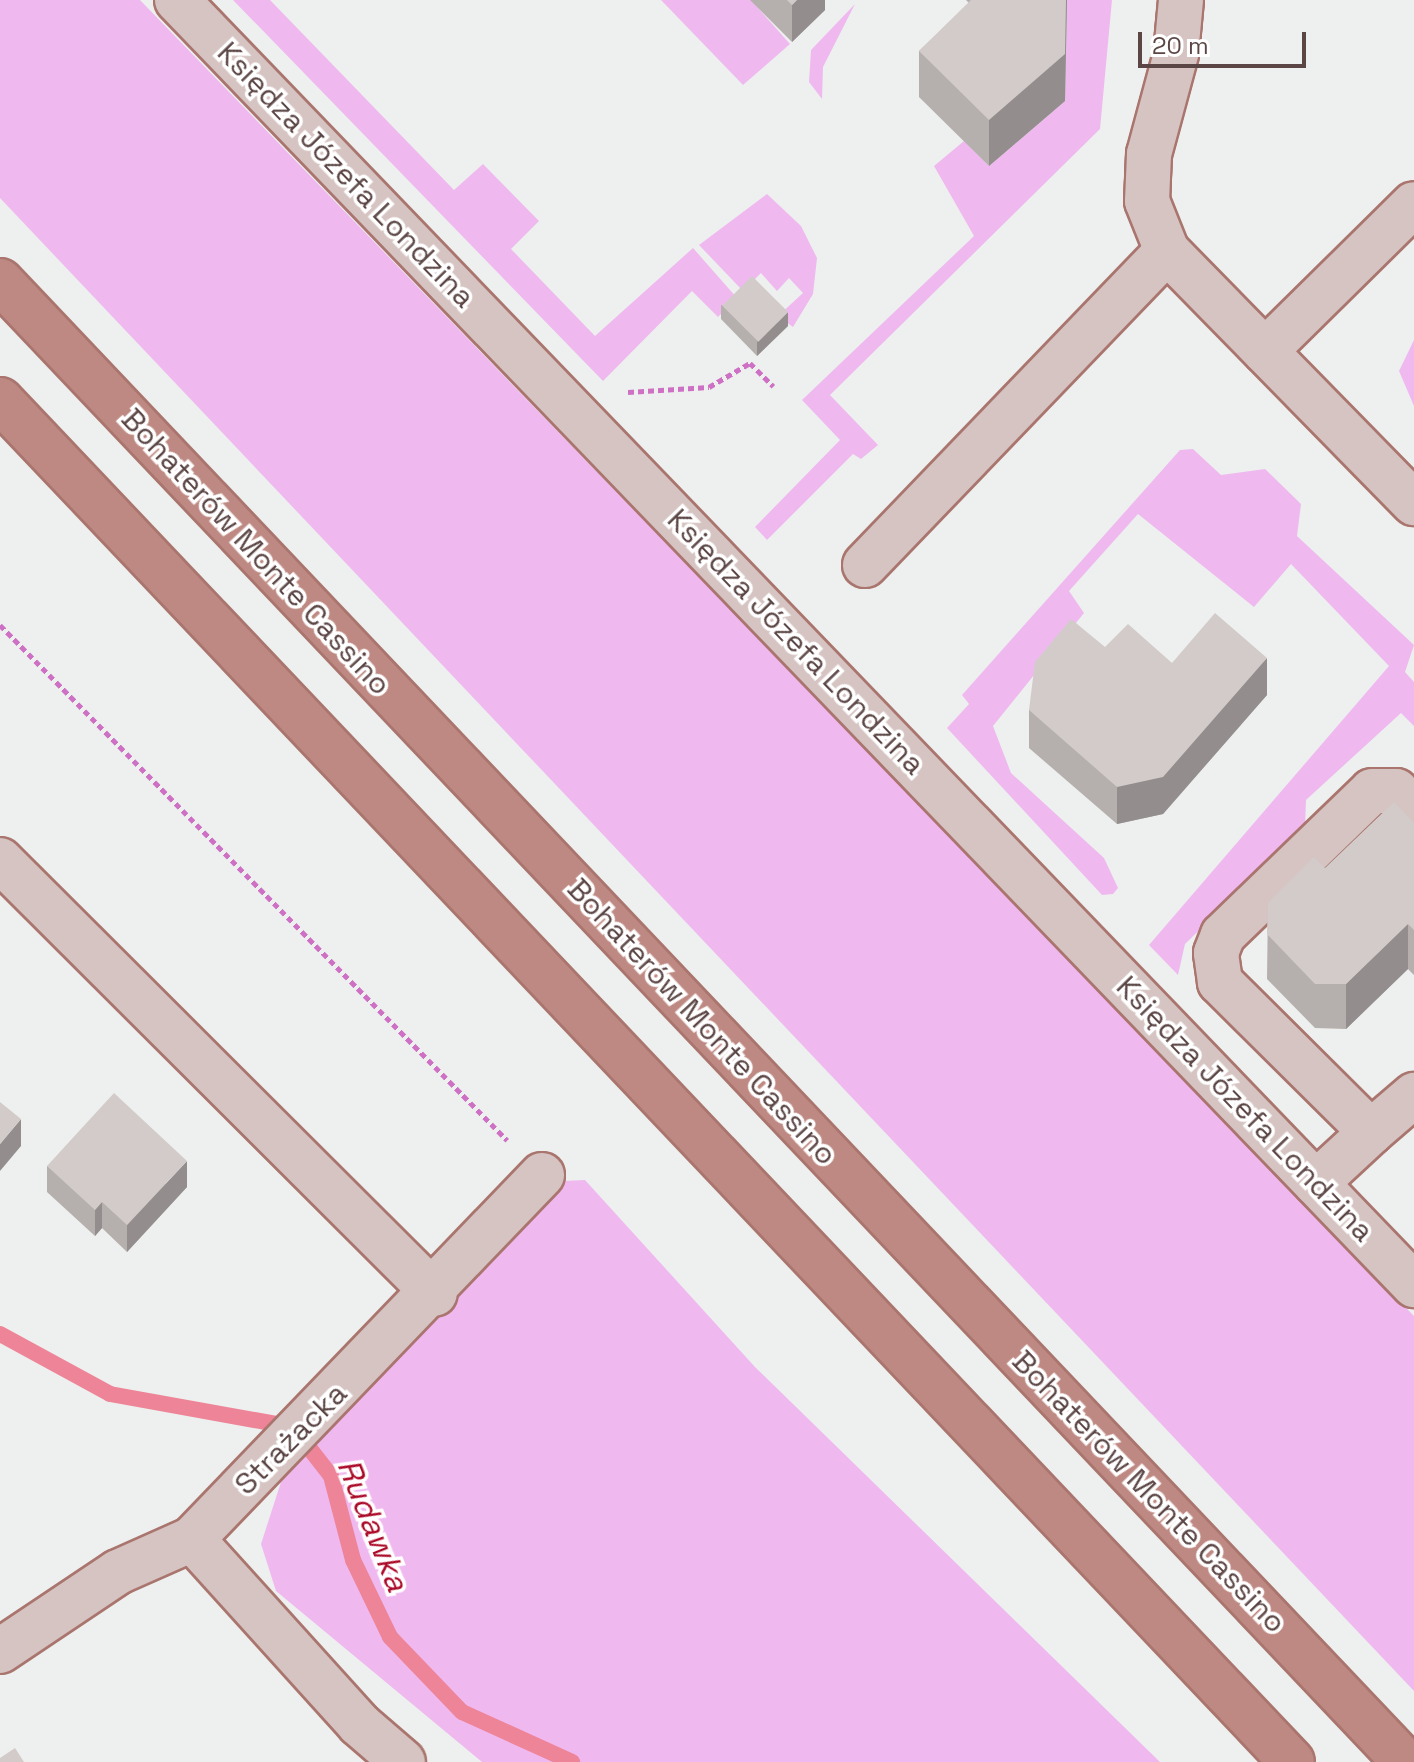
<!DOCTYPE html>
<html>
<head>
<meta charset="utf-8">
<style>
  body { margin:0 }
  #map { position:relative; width:1414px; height:1762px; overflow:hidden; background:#edf0ee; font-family:"Space Grotesk",sans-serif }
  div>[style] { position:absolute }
  .green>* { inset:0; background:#efb9f0 }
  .stream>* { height:16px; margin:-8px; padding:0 8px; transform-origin:8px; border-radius:8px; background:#ee8498 }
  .path>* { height:5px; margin-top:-2.5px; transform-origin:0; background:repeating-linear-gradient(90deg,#ce70c4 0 6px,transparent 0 10px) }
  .roads { filter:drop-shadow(2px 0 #aa756e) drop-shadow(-2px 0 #aa756e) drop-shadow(0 2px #aa756e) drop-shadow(0 -2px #aa756e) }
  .minor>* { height:44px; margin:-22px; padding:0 22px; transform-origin:22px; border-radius:22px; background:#d5c4c2 }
  .highway>* { height:44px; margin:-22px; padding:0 22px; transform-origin:22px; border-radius:22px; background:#be8982 }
  .wall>* { inset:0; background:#b5afad }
  .shaded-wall>* { inset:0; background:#938e8d }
  .building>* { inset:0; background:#d2cbc9; transform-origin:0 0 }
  span { translate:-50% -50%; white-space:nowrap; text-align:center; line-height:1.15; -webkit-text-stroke:7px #fff; paint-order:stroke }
  .street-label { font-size:30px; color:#5b4645 }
  .water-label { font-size:32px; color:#ab0827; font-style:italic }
  .scale { position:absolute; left:1138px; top:32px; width:168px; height:36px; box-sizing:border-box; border:4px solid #5b4645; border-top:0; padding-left:10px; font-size:24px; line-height:28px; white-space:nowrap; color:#5b4645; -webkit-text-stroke:6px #fff; paint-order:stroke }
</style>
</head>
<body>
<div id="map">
  <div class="green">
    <i style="clip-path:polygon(0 0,140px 0,1414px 1316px,1414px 1691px,0 198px)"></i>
    <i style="clip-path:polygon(233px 0,270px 0,454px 190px,483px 164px,539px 221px,511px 249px,595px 336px,693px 248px,737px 298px,718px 317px,692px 291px,603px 381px)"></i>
    <i style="clip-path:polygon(661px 0,751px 0,790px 44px,743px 85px)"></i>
    <i style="clip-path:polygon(1067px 0,1112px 0,1100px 129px,830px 395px,878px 445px,861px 459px,853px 454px,767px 540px,755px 527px,840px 440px,802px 400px,974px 236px,934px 166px,964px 141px,989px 166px,1065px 101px)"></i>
    <i style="clip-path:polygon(855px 4px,823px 67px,822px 99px,809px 82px,811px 50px)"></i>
    <i style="clip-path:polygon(767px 194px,801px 226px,817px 258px,813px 294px,793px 327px,778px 316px,803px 293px,789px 278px,777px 291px,761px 273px,743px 291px,699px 245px)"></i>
    <i style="clip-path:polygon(1414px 340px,1414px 406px,1399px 371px)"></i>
    <i style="clip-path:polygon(1193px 449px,1221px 475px,1265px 469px,1301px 504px,1297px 536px,1414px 645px,1405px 672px,1414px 682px,1414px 726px,1401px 713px,1306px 800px,1305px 827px,1185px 944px,1178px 975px,1149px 945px,1389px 666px,1291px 564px,1254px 607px,1138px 514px,1069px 591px,1084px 613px,993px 726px,1011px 773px,1104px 858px,1118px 888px,1113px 894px,1102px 895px,947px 728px,969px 704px,962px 695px,1180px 450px)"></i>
    <i style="clip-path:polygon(585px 1180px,755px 1367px,1160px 1762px,482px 1762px,276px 1591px,261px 1544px,281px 1482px,563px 1181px)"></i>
  </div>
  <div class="stream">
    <i style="left:0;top:1334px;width:125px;rotate:28.6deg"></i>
    <i style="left:110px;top:1394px;width:180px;rotate:10.2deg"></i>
    <i style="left:310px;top:1449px;width:34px;rotate:52deg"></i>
    <i style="left:331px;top:1476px;width:87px;rotate:75.3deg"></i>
    <i style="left:353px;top:1560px;width:85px;rotate:64.3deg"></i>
    <i style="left:390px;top:1637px;width:104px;rotate:46.2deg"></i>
    <i style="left:462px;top:1712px;width:121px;rotate:24.4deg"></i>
  </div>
  <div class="path">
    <i style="left:628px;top:392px;width:81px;rotate:-3.5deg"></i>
    <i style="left:709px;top:387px;width:48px;rotate:-30.3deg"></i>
    <i style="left:750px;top:363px;width:33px;rotate:45deg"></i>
    <i style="left:0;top:625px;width:723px;rotate:45.45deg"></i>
  </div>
  <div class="roads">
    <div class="minor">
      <i style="left:177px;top:0;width:1784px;rotate:46.09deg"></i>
      <i style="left:1181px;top:0;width:54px;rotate:95.3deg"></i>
      <i style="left:1176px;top:54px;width:104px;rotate:105.1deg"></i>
      <i style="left:1149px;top:154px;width:47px;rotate:92.4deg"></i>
      <i style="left:1147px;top:201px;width:54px;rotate:68.2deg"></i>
      <i style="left:1167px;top:251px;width:353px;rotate:45.6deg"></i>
      <i style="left:1265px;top:351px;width:209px;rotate:-44.6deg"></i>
      <i style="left:865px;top:565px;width:436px;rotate:-46.1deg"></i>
      <i style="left:0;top:860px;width:614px;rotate:44.93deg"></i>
      <i style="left:1371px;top:1132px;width:57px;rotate:-40.7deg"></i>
      <i style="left:1316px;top:1183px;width:75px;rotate:-42.8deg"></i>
      <i style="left:1371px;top:1132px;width:213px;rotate:-135.2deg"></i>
      <i style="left:1220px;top:982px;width:29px;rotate:-98deg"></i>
      <i style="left:1216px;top:953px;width:19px;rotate:-69deg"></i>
      <i style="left:1223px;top:935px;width:207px;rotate:-44deg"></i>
      <i style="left:1372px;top:791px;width:24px"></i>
      <i style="left:1396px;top:791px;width:26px;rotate:47deg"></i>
      <i style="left:192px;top:1539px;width:249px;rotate:47.9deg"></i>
      <i style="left:359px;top:1724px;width:58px;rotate:40.8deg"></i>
      <i style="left:0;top:1651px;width:142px;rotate:-33.8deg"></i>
      <i style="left:118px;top:1572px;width:81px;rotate:-24deg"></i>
      <i style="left:192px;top:1539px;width:505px;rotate:-46.12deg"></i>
    </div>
    <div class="highway">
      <i style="left:0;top:281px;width:2041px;rotate:46.51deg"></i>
      <i style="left:0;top:400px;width:1877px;rotate:46.51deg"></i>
    </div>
  </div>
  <div class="wall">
    <i style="clip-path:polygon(750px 0,825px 0,825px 10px,792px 42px)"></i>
    <i style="clip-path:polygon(966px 0,1067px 0,1065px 101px,989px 166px,919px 97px,919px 51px,969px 3px)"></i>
    <i style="clip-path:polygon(721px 305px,788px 326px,757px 356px,721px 319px)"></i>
    <i style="clip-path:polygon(1105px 647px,1172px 663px,1267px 695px,1163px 814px,1117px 824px,1029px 748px,1029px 710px)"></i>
    <i style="clip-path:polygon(1414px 823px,1414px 975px,1408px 969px,1346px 1029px,1315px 1028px,1267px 979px,1268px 903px,1325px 868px)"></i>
    <i style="clip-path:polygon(47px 1166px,187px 1187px,127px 1252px,102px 1228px,95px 1236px,47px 1192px)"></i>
  </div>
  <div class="shaded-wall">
    <i style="clip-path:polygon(797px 0,825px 0,825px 10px,792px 42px,792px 5px)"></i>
    <i style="clip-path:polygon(1066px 0,1067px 0,1065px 101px,989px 166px,989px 120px)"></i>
    <i style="clip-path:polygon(788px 312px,788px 326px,757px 356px,757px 342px)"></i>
    <i style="clip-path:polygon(1267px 658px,1267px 695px,1163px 814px,1117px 824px,1117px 787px)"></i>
    <i style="clip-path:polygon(1408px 924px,1408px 969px,1346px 1029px,1346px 984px)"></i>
    <i style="clip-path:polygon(21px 1119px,21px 1146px,0 1171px,0 1144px)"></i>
    <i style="clip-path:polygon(187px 1161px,187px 1187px,127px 1252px,127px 1225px)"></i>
    <i style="clip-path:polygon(102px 1202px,102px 1228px,95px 1236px,95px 1210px)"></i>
  </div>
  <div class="building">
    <i style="clip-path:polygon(787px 0,797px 0,792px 5px)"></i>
    <i style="clip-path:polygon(971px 0,1066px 0,1065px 54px,989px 120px,919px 51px)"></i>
    <i style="left:752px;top:276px;width:51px;height:42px;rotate:45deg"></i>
    <i style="clip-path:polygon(1215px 613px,1267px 658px,1163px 777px,1117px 787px,1029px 710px,1035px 662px,1071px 619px,1105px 647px,1128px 624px,1172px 663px)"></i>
    <i style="clip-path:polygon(1394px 802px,1414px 823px,1414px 930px,1408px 924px,1346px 984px,1315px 984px,1267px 934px,1268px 903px,1314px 857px,1325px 868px)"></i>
    <i style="clip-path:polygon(114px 1093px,187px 1161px,127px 1225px,102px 1202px,95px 1210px,47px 1166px)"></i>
    <i style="clip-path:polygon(0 1102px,21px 1119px,0 1144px)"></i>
    <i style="clip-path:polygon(15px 1748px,24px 1762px,0 1762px,0 1758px)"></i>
  </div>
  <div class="street-label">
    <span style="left:346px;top:175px;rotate:46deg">Księdza Józefa Londzina</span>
    <span style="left:256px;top:552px;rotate:47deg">Bohaterów Monte Cassino</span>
    <span style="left:796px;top:642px;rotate:46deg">Księdza Józefa Londzina</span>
    <span style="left:702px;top:1022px;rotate:47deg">Bohaterów Monte Cassino</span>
    <span style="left:1245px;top:1109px;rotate:46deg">Księdza Józefa Londzina</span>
    <span style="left:291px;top:1439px;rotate:-45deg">Strażacka</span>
    <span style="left:1149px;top:1492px;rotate:46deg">Bohaterów Monte Cassino</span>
  </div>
  <div class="water-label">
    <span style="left:373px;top:1525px;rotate:68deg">Rudawka</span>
  </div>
  <div class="scale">20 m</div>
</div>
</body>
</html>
